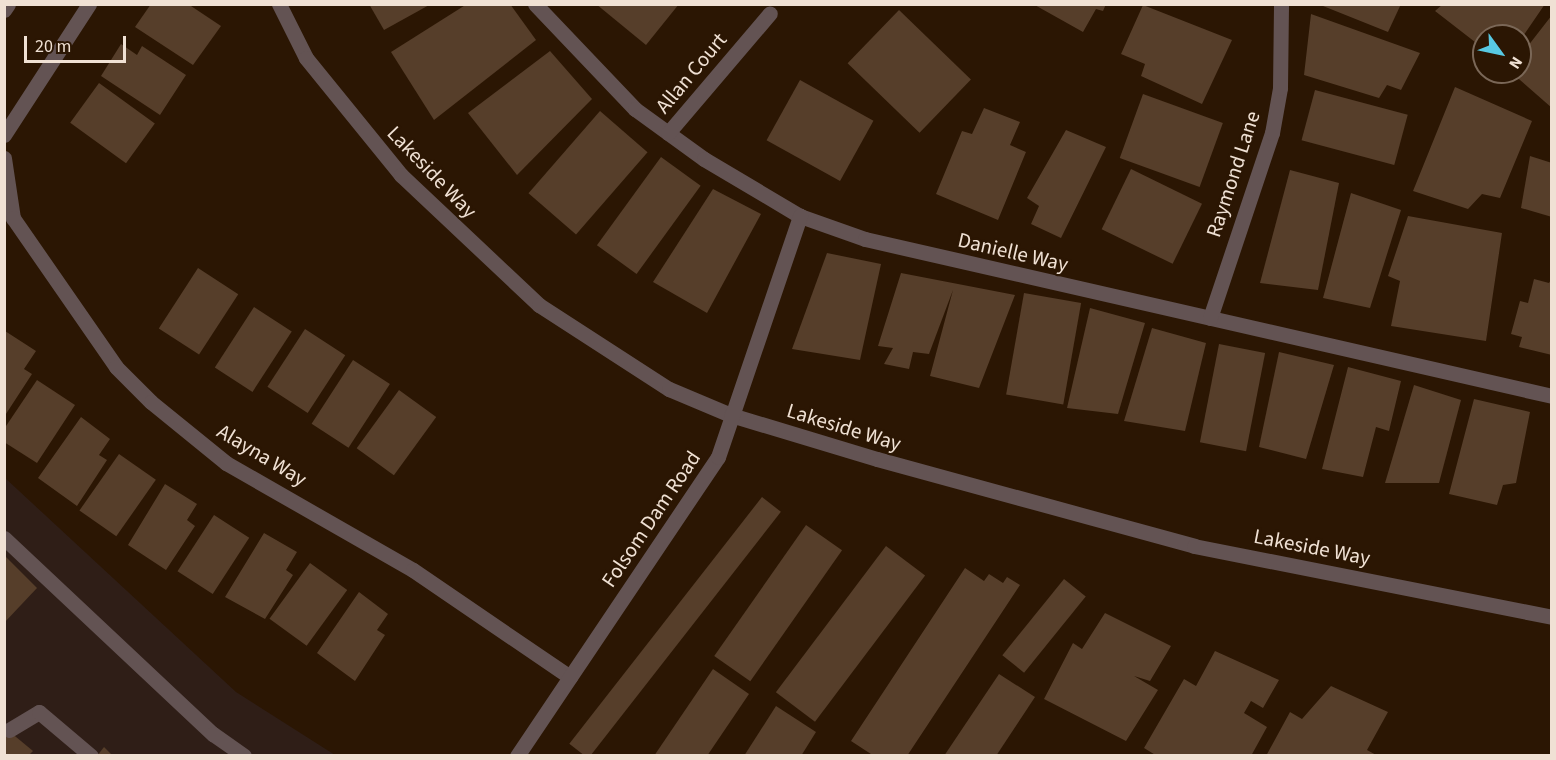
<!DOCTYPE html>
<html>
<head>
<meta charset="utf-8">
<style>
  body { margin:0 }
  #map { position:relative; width:1556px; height:760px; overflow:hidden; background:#2b1603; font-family:"Source Sans 3",sans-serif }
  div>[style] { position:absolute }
  .commercial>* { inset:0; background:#2f1e17 }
  .building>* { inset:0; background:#563e2a; transform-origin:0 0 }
  .service>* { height:15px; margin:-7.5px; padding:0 7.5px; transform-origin:7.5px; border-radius:7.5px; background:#635353 }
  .minor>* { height:15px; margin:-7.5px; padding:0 7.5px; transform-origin:7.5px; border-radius:7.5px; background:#635353 }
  span { translate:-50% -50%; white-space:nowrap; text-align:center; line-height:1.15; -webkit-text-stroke:4.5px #2b1603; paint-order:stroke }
  .street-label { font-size:21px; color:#f0e1d4 }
  .frame { position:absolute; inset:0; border:6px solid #f0e1d4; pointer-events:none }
  .north { position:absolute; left:1472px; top:24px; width:60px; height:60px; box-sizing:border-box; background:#2b1603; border:2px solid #7a6757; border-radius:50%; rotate:123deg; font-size:16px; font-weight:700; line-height:24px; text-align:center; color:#f0e1d4 }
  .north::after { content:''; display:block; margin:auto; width:21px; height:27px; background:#58c9e3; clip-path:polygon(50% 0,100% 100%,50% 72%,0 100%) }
  .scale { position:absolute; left:24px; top:36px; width:102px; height:27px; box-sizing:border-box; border:3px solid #f0e1d4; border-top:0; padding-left:8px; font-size:18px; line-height:21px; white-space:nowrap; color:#f0e1d4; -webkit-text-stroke:4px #2b1603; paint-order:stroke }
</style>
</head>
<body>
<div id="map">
  <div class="commercial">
    <i style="clip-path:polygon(4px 477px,236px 692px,335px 755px,5px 755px)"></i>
  </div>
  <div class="building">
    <i style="clip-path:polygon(151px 4px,188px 4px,221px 26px,193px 65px,135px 27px)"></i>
    <i style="clip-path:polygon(369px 4px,431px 4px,384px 30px)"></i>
    <i style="clip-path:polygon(467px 4px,510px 4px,536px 40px,434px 120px,391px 52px)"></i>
    <i style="clip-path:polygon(596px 4px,679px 4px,646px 45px)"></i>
    <i style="clip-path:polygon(1033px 4px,1106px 4px,1103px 11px,1096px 9px,1083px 32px)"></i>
    <i style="clip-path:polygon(1318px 4px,1401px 4px,1388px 32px)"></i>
    <i style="clip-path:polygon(1443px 4px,1545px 4px,1521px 39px,1507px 31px,1484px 36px,1484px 49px,1435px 11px)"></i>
    <i style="clip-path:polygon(1143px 5px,1232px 40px,1202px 104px,1141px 76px,1145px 64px,1121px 54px)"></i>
    <i style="left:899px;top:10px;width:100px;height:74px;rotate:44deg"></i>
    <i style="clip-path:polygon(1311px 14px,1420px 53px,1401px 90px,1387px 85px,1379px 98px,1304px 75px)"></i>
    <i style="clip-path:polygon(1552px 15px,1552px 108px,1511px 72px,1520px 72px,1520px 56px)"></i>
    <i style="clip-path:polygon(121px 44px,137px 55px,142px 46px,186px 75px,160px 115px,101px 76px)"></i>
    <i style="clip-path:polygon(550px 51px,592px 99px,517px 175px,468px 113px)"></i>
    <i style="left:800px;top:80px;width:84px;height:69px;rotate:29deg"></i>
    <i style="left:99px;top:83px;width:69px;height:49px;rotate:36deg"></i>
    <i style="clip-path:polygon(1455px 87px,1532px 121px,1500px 198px,1482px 194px,1468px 209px,1413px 191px)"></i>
    <i style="left:1315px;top:90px;width:96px;height:52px;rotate:15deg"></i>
    <i style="left:1143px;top:94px;width:85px;height:68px;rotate:20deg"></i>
    <i style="clip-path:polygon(984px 108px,1020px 122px,1010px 145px,1026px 152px,998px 220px,936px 194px,962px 131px,972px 134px)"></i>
    <i style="left:600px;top:111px;width:63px;height:109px;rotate:41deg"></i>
    <i style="clip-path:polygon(1066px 130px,1106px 147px,1061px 238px,1031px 224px,1039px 206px,1027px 198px)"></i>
    <i style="clip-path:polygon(1530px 156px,1552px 163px,1552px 217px,1521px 208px)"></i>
    <i style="left:661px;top:157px;width:49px;height:109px;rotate:36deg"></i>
    <i style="left:1131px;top:169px;width:79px;height:67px;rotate:26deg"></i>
    <i style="clip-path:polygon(1290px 170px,1339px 183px,1318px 290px,1260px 283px)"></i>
    <i style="clip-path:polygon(713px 189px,761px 214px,707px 313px,653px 282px)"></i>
    <i style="clip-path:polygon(1351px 193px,1401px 210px,1370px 308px,1323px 298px)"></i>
    <i style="clip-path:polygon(1408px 216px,1502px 233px,1486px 341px,1391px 326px,1400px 281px,1388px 276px)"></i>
    <i style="clip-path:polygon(827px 253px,881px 264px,860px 360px,792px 349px)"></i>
    <i style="left:198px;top:268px;width:48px;height:72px;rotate:33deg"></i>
    <i style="clip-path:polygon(901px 273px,1015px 295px,979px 388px,930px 376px,953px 290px,929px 354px,913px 352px,909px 369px,884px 364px,893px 348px,878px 346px)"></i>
    <i style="clip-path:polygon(1552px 278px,1552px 355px,1519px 347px,1522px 337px,1511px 334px,1520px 301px,1528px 303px,1534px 279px,1549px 283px)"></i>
    <i style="left:1024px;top:293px;width:58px;height:103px;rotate:10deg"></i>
    <i style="left:254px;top:307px;width:45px;height:72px;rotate:33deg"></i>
    <i style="clip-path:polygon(1090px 308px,1145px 323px,1118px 414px,1067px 408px)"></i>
    <i style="clip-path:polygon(1152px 328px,1206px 343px,1185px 431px,1124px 421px)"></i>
    <i style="left:305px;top:329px;width:48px;height:69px;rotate:33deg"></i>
    <i style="clip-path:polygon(5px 331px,36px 351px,24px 369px,32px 374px,4px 417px)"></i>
    <i style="left:1219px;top:344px;width:47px;height:100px;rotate:11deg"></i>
    <i style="clip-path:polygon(1279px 352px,1334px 365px,1306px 459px,1259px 447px)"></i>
    <i style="left:353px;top:360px;width:44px;height:76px;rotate:33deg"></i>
    <i style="clip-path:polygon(1348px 367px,1401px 381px,1389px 431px,1376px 427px,1363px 477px,1322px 469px)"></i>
    <i style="clip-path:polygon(37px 380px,75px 405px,37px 463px,4px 442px,4px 429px)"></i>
    <i style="clip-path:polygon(1414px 385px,1461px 400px,1439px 483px,1385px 483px)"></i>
    <i style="left:399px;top:390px;width:46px;height:72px;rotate:36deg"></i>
    <i style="clip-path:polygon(1474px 399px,1530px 412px,1516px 483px,1503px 485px,1497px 505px,1449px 494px)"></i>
    <i style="clip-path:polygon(81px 417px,110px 439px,99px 455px,107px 460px,77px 506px,38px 478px)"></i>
    <i style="left:119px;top:454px;width:45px;height:69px;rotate:35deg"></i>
    <i style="clip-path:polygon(165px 484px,197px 504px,187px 520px,195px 526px,166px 570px,128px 545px)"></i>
    <i style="left:762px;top:497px;width:24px;height:313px;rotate:38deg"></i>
    <i style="left:214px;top:515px;width:42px;height:67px;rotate:33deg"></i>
    <i style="left:806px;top:525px;width:44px;height:160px;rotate:35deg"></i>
    <i style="clip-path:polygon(264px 533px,297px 552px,286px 570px,293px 575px,265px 619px,225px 597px)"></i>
    <i style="left:886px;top:546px;width:49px;height:183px;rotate:37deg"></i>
    <i style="clip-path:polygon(4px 555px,37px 588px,4px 623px)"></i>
    <i style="left:310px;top:563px;width:46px;height:69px;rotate:36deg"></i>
    <i style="clip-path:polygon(965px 568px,984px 581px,989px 574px,1003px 583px,1007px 577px,1020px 585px,907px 756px,874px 756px,851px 741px)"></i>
    <i style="left:1064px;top:579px;width:28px;height:98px;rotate:39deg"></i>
    <i style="clip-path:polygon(359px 592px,388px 614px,377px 630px,385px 635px,355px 681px,317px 653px)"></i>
    <i style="clip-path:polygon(1105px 613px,1171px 646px,1150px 681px,1134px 676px,1158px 690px,1126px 741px,1044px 699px,1073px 643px,1082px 649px)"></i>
    <i style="clip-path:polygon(1215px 651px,1279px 680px,1263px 708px,1251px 701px,1244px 713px,1267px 727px,1251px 756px,1157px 756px,1144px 748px,1184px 679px,1196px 686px)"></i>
    <i style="clip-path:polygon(713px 669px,749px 694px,707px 756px,654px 756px)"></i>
    <i style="clip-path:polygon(999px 674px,1035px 697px,996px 756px,944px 756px)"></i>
    <i style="clip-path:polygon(1331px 686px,1388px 712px,1367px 750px,1378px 756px,1266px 756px,1290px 712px,1302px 719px)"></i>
    <i style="clip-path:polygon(776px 706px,816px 732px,801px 756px,744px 756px)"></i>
    <i style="clip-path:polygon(4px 727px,33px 751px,28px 756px,4px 756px)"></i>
    <i style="clip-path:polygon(104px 747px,113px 756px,97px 756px)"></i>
  </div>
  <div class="service">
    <i style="left:4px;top:538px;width:287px;rotate:43.2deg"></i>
    <i style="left:213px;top:734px;width:38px;rotate:35deg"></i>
    <i style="left:9px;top:730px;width:35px;rotate:-31deg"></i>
    <i style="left:39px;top:712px;width:68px;rotate:40.2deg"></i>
  </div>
  <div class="minor">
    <i style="left:279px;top:4px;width:60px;rotate:63.4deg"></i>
    <i style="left:306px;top:58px;width:151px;rotate:50.9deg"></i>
    <i style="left:401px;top:175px;width:190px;rotate:43.3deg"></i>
    <i style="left:539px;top:305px;width:155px;rotate:32.9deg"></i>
    <i style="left:669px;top:389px;width:67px;rotate:22.8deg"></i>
    <i style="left:731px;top:415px;width:152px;rotate:16.8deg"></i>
    <i style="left:877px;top:459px;width:329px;rotate:15.3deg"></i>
    <i style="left:1194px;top:546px;width:365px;rotate:11.2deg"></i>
    <i style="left:535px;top:4px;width:145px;rotate:46.4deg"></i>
    <i style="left:635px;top:109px;width:85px;rotate:35.9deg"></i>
    <i style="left:704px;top:159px;width:112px;rotate:30.7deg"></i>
    <i style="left:800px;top:216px;width:69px;rotate:19.5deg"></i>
    <i style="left:865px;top:239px;width:705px;rotate:12.87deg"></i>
    <i style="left:4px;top:10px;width:7px;rotate:-56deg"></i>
    <i style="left:668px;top:133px;width:157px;rotate:-49.6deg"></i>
    <i style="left:4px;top:135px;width:156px;rotate:-57deg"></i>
    <i style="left:4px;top:158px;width:61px;rotate:81.5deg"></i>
    <i style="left:13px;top:218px;width:181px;rotate:55.3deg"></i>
    <i style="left:116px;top:367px;width:49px;rotate:45deg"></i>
    <i style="left:151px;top:402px;width:97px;rotate:39.1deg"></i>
    <i style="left:226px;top:463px;width:215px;rotate:29.8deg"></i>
    <i style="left:413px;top:570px;width:190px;rotate:34.3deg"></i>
    <i style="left:1210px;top:318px;width:195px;rotate:-71.5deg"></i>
    <i style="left:1272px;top:133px;width:46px;rotate:-79.9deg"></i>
    <i style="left:1280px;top:88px;width:84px;rotate:-89.3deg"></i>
    <i style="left:517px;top:756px;width:360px;rotate:-56.1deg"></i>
    <i style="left:718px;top:457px;width:255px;rotate:-71.2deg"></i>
  </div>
  <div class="street-label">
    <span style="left:691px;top:73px;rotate:-50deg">Allan Court</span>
    <span style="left:432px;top:172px;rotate:46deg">Lakeside Way</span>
    <span style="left:1233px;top:174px;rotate:-72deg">Raymond Lane</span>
    <span style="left:1013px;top:252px;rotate:13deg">Danielle Way</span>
    <span style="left:844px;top:427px;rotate:17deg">Lakeside Way</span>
    <span style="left:262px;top:455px;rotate:31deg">Alayna Way</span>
    <span style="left:651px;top:519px;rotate:-56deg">Folsom Dam Road</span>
    <span style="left:1312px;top:547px;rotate:11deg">Lakeside Way</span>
  </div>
  <div class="frame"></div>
  <div class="north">N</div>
  <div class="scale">20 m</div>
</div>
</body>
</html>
